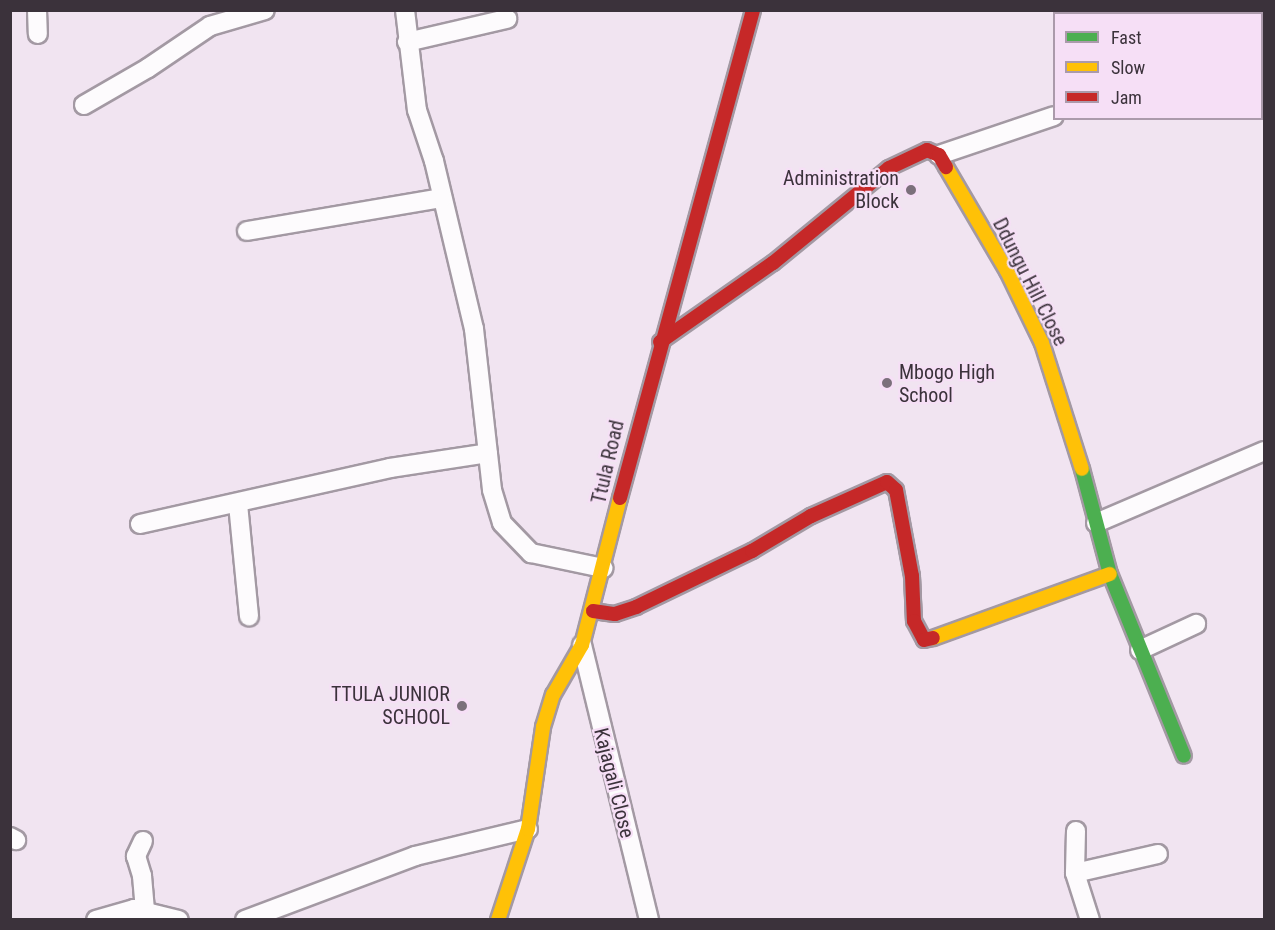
<!DOCTYPE html>
<html>
<head>
<meta charset="utf-8">
<style>
  body { margin:0 }
  #map { position:relative; width:1275px; height:930px; overflow:hidden; background:#f1e4f1; font-family:"Roboto Condensed",sans-serif }
  div>[style] { position:absolute }
  .stream>* { height:4.5px; margin:-2.25px; padding:0 2.25px; transform-origin:2.25px; border-radius:2.25px; background:#bfdae0 }
  .roads { filter:drop-shadow(2px 0 #a399a3) drop-shadow(-2px 0 #a399a3) drop-shadow(0 2px #a399a3) drop-shadow(0 -2px #a399a3) }
  .street>* { height:18px; margin:-9px; padding:0 9px; transform-origin:9px; border-radius:9px; background:#fdfbfd }
  .fast>* { height:14px; margin:-7px; padding:0 7px; transform-origin:7px; border-radius:7px; background:#4caf50 }
  .slow>* { height:14px; margin:-7px; padding:0 7px; transform-origin:7px; border-radius:7px; background:#ffc107 }
  .jam>* { height:14px; margin:-7px; padding:0 7px; transform-origin:7px; border-radius:7px; background:#c62828 }
  .dots>* { width:16px; height:16px; translate:-50% -50%; box-sizing:border-box; border:3px solid #f6dff6; border-radius:50% }
  span { translate:-50% -50%; white-space:nowrap; text-align:center; line-height:1.15; -webkit-text-stroke:4.5px #f6dff6; paint-order:stroke }
  .poi-label { font-size:20px; color:#3b323b }
  .right { translate:-100% -50%; text-align:right }
  .left { translate:0 -50%; text-align:left }
  .street-label { font-size:20px; color:#3b323b }
  .frame { position:absolute; inset:0; border:12px solid #3b323b; pointer-events:none }
  .legend { position:absolute; left:1053px; top:12px; width:210px; height:108px; box-sizing:border-box; background:#f6dff6; border:2px solid #ab9aab; margin:0; padding:8px 10px; list-style:none; font-size:18px; color:#3b323b }
  .legend li { display:flex; align-items:center; gap:12px; height:30px }
  .legend b { width:30px; border:2px solid #ab9aab }
</style>
</head>
<body>
<div id="map">
  <div class="stream">
    <i style="left:1262px;top:16px;width:4px;rotate:63deg"></i>
  </div>
  <div class="roads">
    <div class="street">
      <i style="left:37px;top:10px;width:24px;rotate:88deg"></i>
      <i style="left:405px;top:10px;width:101px;rotate:83.2deg"></i>
      <i style="left:417px;top:110px;width:54px;rotate:71.6deg"></i>
      <i style="left:434px;top:161px;width:173px;rotate:76.6deg"></i>
      <i style="left:474px;top:329px;width:162px;rotate:83.6deg"></i>
      <i style="left:492px;top:490px;width:34px;rotate:73deg"></i>
      <i style="left:502px;top:523px;width:42px;rotate:46deg"></i>
      <i style="left:531px;top:553px;width:74px;rotate:11.8deg"></i>
      <i style="left:1246px;top:10px;width:4px;rotate:63deg"></i>
      <i style="left:1262px;top:35px;width:4px;rotate:63deg"></i>
      <i style="left:407px;top:42px;width:103px;rotate:-13deg"></i>
      <i style="left:84px;top:105px;width:74px;rotate:-30deg"></i>
      <i style="left:148px;top:68px;width:75px;rotate:-34.1deg"></i>
      <i style="left:210px;top:26px;width:57px;rotate:-16.2deg"></i>
      <i style="left:939px;top:155px;width:121px;rotate:-18.7deg"></i>
      <i style="left:247px;top:231px;width:198px;rotate:-9.6deg"></i>
      <i style="left:238px;top:504px;width:113px;rotate:84.4deg"></i>
      <i style="left:1096px;top:523px;width:183px;rotate:-23.2deg"></i>
      <i style="left:140px;top:524px;width:256px;rotate:-12.6deg"></i>
      <i style="left:390px;top:468px;width:99px;rotate:-8.7deg"></i>
      <i style="left:582px;top:645px;width:283px;rotate:76.3deg"></i>
      <i style="left:1140px;top:650px;width:62px;rotate:-24.9deg"></i>
      <i style="left:1076px;top:831px;width:42px;rotate:91.4deg"></i>
      <i style="left:1075px;top:873px;width:49px;rotate:72.3deg"></i>
      <i style="left:10px;top:837px;width:7px;rotate:27deg"></i>
      <i style="left:143px;top:841px;width:17px;rotate:115deg"></i>
      <i style="left:136px;top:856px;width:21px;rotate:73deg"></i>
      <i style="left:142px;top:876px;width:33px;rotate:85deg"></i>
      <i style="left:1075px;top:873px;width:85px;rotate:-12.9deg"></i>
      <i style="left:96px;top:920px;width:40px;rotate:-16deg"></i>
      <i style="left:134px;top:909px;width:46px;rotate:13.7deg"></i>
      <i style="left:245px;top:920px;width:182px;rotate:-20.6deg"></i>
      <i style="left:415px;top:856px;width:116px;rotate:-13.4deg"></i>
    </div>
    <div class="fast">
      <i style="left:1082px;top:469px;width:109px;rotate:75.1deg"></i>
      <i style="left:1110px;top:574px;width:196px;rotate:67.9deg"></i>
    </div>
    <div class="slow">
      <i style="left:946px;top:167px;width:121px;rotate:59.6deg"></i>
      <i style="left:1007px;top:271px;width:80px;rotate:64.1deg"></i>
      <i style="left:1042px;top:343px;width:132px;rotate:72.4deg"></i>
      <i style="left:933px;top:638px;width:188px;rotate:-19.9deg"></i>
      <i style="left:498px;top:920px;width:96px;rotate:-71.8deg"></i>
      <i style="left:528px;top:829px;width:103px;rotate:-81.6deg"></i>
      <i style="left:543px;top:727px;width:34px;rotate:-73deg"></i>
      <i style="left:553px;top:695px;width:58px;rotate:-59.9deg"></i>
      <i style="left:582px;top:645px;width:152px;rotate:-75.5deg"></i>
    </div>
    <div class="jam">
      <i style="left:660px;top:342px;width:138px;rotate:-35deg"></i>
      <i style="left:773px;top:263px;width:150px;rotate:-39.3deg"></i>
      <i style="left:889px;top:168px;width:42px;rotate:-25.3deg"></i>
      <i style="left:927px;top:150px;width:13px;rotate:23deg"></i>
      <i style="left:939px;top:155px;width:14px;rotate:60deg"></i>
      <i style="left:620px;top:498px;width:506px;rotate:-74.75deg"></i>
      <i style="left:593px;top:611px;width:22px;rotate:8deg"></i>
      <i style="left:615px;top:614px;width:22px;rotate:-18deg"></i>
      <i style="left:636px;top:607px;width:129px;rotate:-25.8deg"></i>
      <i style="left:752px;top:551px;width:69px;rotate:-30.7deg"></i>
      <i style="left:811px;top:516px;width:83px;rotate:-24.1deg"></i>
      <i style="left:887px;top:482px;width:12px;rotate:42deg"></i>
      <i style="left:896px;top:490px;width:87px;rotate:79.5deg"></i>
      <i style="left:912px;top:576px;width:45px;rotate:87.5deg"></i>
      <i style="left:914px;top:621px;width:21px;rotate:62deg"></i>
      <i style="left:924px;top:640px;width:9px;rotate:-13deg"></i>
    </div>
  </div>
  <div class="dots">
    <i style="left:911px;top:190px;background:#7b707b"></i>
    <i style="left:887px;top:383px;background:#7b707b"></i>
    <i style="left:462px;top:706px;background:#7b707b"></i>
  </div>
  <div class="poi-label">
    <span class="right" style="left:899px;top:190px">Administration<br>Block</span>
    <span class="left" style="left:899px;top:384px">Mbogo High<br>School</span>
    <span class="right" style="left:450px;top:706px">TTULA JUNIOR<br>SCHOOL</span>
  </div>
  <div class="street-label">
    <span style="left:1030px;top:282px;rotate:63deg">Ddungu Hill Close</span>
    <span style="left:608px;top:462px;rotate:-77deg">Ttula Road</span>
    <span style="left:614px;top:783px;rotate:76deg">Kajagali Close</span>
  </div>
  <div class="frame"></div>
  <ul class="legend">
  <li><b style="height:8px;background:#4caf50"></b>Fast</li>
  <li><b style="height:8px;background:#ffc107"></b>Slow</li>
  <li><b style="height:8px;background:#c62828"></b>Jam</li>
  </ul>
</div>
</body>
</html>
